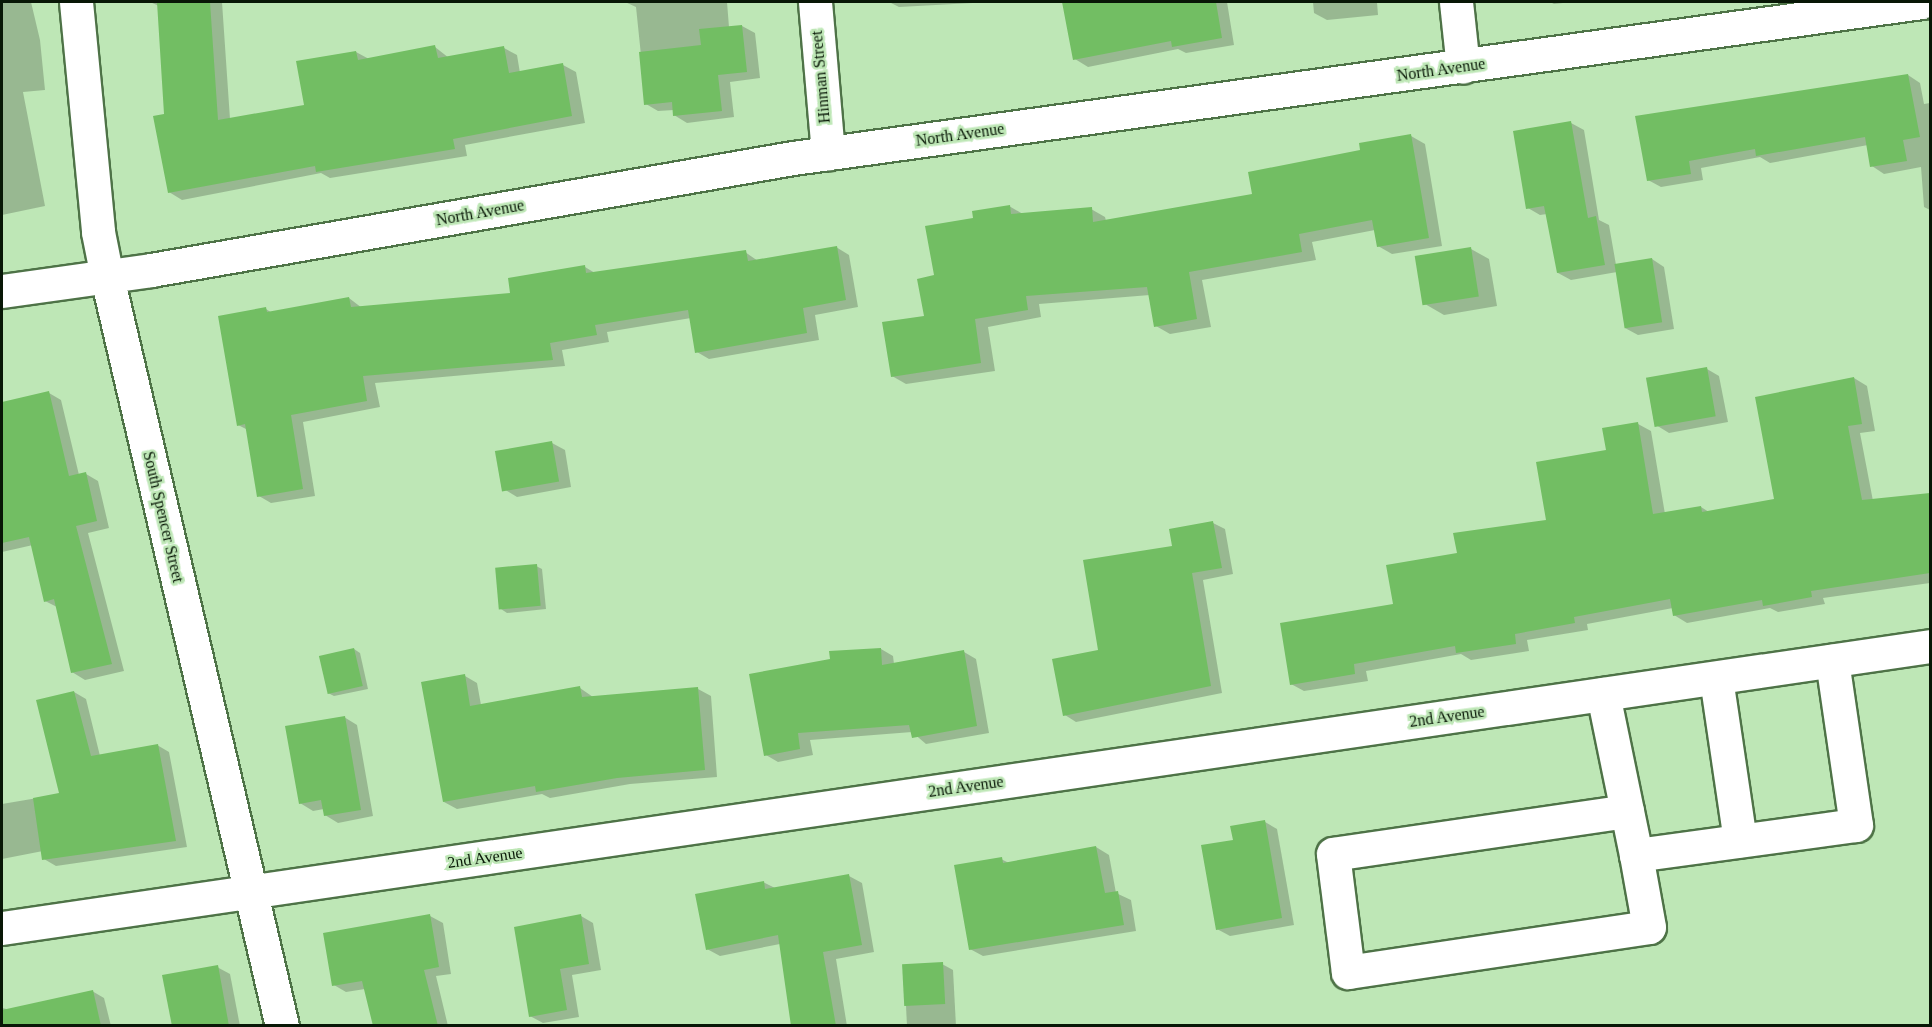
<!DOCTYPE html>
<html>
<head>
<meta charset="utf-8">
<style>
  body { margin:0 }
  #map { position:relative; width:1932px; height:1027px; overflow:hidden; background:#bee7b6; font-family:"Times New Roman",serif }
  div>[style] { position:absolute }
  .shadow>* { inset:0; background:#0003 }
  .building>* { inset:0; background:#72be63; transform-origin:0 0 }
  .roads { filter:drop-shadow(2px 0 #4e7347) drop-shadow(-2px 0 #4e7347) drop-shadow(0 2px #4e7347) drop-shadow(0 -2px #4e7347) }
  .minor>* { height:33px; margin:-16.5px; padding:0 16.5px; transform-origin:16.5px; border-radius:16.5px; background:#fff }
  span { translate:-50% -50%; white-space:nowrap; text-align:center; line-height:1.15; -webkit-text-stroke:5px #bee7b6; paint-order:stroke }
  .street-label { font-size:16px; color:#081706 }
  .frame { position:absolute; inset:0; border:3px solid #081706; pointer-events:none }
</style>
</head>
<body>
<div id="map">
  <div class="shadow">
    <i style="clip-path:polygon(2px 2px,31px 2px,40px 40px,45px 90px,23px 92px,45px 206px,2px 215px)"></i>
    <i style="clip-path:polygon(150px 2px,229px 2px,222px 2px,230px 119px,306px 106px,356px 52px,369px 59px,435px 47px,449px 58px,504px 48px,517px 55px,520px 73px,563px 65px,576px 72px,585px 123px,465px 145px,467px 156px,330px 178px,321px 173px,182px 200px,169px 192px,159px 6px)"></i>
    <i style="clip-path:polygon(625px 2px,727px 2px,729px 27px,742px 26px,755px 33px,760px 78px,730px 82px,734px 117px,687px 123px,674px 115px,674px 110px,658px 111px,646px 104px,636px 7px)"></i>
    <i style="clip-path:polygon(889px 2px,991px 2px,899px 7px)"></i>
    <i style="clip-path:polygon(1064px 2px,1227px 2px,1234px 45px,1186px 53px,1178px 49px,1088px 67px,1075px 59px)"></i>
    <i style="clip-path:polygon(1313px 2px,1377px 2px,1378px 15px,1327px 20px,1314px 13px)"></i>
    <i style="clip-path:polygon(1550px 2px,1572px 2px,1554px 4px)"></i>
    <i style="clip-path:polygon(1908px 75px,1920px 83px,1924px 104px,1930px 103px,1930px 210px,1924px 207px,1921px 167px,1884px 174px,1872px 166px,1868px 145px,1770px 163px,1760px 157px,1701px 168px,1703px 180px,1661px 187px,1648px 180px,1637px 117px)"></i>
    <i style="clip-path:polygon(1571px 123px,1584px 130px,1599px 220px,1609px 225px,1616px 265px,1652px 259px,1664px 267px,1674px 329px,1638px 335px,1625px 328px,1617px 272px,1571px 280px,1558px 273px,1547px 214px,1540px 215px,1528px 208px)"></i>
    <i style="clip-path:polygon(1411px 136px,1425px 144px,1442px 246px,1392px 254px,1378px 246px,1375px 230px,1312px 242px,1316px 260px,1202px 280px,1211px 327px,1170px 334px,1156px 326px,1150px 295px,1039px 304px,1041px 317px,988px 327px,995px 371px,906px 384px,892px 376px,926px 317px,935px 276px,975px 219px,1009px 206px,1023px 214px,1091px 209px,1105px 217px,1106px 221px,1254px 195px)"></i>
    <i style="clip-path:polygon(836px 247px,849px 255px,858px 307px,815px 315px,819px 340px,709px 359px,697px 352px,691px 318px,607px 332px,609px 342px,562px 350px,565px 366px,375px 383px,380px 407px,303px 422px,315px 496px,271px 503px,259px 496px,248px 430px,238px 425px,266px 309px,272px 313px,349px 298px,362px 308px,512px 295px,585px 267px,595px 273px,745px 252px,758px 261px)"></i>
    <i style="clip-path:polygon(1471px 249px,1489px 259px,1497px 306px,1444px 315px,1425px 304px)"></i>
    <i style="clip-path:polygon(1707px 369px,1719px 376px,1728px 422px,1669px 433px,1656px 425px)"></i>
    <i style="clip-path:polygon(1854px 378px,1867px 386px,1875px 431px,1860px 433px,1873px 501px,1930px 494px,1930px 583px,1823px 598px,1825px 604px,1778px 612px,1770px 608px,1687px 623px,1674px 615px,1673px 608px,1587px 624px,1588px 630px,1527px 640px,1529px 651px,1471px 660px,1461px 654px,1366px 671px,1368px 681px,1304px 691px,1291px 684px,1458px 554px,1547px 521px,1607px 451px,1638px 424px,1651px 431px,1665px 514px,1701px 507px,1709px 512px,1776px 501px)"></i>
    <i style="clip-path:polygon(49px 393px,61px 400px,79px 475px,86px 474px,98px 481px,109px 528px,88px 533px,124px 671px,85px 680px,72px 672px,57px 607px,45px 601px,33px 545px,2px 552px,2px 404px)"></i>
    <i style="clip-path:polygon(552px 443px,565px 450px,571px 487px,517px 497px,504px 489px)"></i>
    <i style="clip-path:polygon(1213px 523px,1225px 529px,1233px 574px,1203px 580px,1222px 693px,1076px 722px,1065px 715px,1100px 651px,1174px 547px)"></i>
    <i style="clip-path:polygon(536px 566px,542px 569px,546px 609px,507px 613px,501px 609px)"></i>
    <i style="clip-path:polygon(354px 649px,360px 653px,368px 689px,334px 696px,328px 693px)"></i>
    <i style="clip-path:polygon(881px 649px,893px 656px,894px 664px,964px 652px,976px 659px,989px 733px,926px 744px,912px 732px,810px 740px,813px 755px,778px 762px,766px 755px)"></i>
    <i style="clip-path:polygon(465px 676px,477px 683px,481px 705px,580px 688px,593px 697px,698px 689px,711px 696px,717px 777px,630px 784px,550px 798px,542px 794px,457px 809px,444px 802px)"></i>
    <i style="clip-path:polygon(74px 692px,86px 699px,100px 756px,157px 745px,169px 752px,187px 847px,56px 866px,44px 859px,43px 851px,2px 859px,2px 804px,61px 794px)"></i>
    <i style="clip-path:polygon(344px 717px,357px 725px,373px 816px,338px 823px,325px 815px,324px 809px,313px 811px,300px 803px)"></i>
    <i style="clip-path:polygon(1265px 822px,1277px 829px,1294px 925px,1230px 936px,1217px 929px,1234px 841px)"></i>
    <i style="clip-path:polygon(1096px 847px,1109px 855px,1116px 893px,1131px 900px,1136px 931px,983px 956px,970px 949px,1001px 859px,1009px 863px)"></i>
    <i style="clip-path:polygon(849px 876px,862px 883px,874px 952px,836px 959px,847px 1026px,793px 1026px,780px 944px,720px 956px,707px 949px,763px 882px,775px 888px)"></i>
    <i style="clip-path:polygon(430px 916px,443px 923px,451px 974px,436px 976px,448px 1026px,374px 1026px,365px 989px,346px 992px,334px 985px)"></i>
    <i style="clip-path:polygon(581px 916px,593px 923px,601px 970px,572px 975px,579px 1017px,543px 1023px,530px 1016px)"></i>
    <i style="clip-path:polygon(942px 964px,953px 970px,956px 1026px,907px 1026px,904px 966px)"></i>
    <i style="clip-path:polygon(217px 967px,230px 974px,240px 1026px,173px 1026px)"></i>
    <i style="clip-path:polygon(92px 991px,104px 998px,111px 1026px,2px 1026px,2px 1008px,11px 1010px)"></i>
  </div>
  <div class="building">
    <i style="clip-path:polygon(157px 2px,210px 2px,218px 120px,304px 105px,296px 61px,356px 51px,358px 60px,435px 45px,438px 58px,504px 46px,509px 73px,563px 63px,572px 116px,453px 139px,455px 149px,316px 172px,315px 166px,168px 193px,153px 116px,164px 114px)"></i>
    <i style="clip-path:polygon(1062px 2px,1216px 2px,1222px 38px,1172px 47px,1171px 41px,1073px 60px)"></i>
    <i style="clip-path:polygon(742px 25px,747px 72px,718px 75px,722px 111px,673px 116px,672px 102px,644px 105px,639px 52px,701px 45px,699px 29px)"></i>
    <i style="clip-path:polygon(1908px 74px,1920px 137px,1903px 140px,1907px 161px,1870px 167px,1865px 137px,1756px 156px,1755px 149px,1689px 161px,1691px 174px,1647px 181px,1635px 116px)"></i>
    <i style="clip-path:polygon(1571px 121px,1588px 218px,1596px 216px,1605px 265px,1557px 273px,1544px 206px,1526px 209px,1513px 131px)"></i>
    <i style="clip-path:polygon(1411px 134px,1429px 238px,1377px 247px,1372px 220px,1299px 234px,1302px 252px,1189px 272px,1197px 319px,1154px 327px,1147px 287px,1026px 296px,1028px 310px,975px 319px,981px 363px,891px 377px,882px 322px,924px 316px,917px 279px,934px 275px,925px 226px,973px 218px,972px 211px,1010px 205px,1011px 214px,1092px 207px,1093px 222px,1252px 194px,1248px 172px,1360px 150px,1359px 143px)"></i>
    <i style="clip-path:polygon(837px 246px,846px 300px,803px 308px,807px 333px,695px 353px,688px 310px,595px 325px,597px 335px,550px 343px,553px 360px,363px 376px,367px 401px,291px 415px,303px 489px,257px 497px,245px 424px,237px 426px,218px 316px,266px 307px,267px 312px,349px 297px,351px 307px,510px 293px,508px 278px,585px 265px,586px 273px,746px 250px,748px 261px)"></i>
    <i style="left:1471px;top:247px;width:50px;height:57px;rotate:81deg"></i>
    <i style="left:1652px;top:258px;width:65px;height:38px;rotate:81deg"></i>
    <i style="left:1707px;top:367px;width:50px;height:62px;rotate:80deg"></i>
    <i style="clip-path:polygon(1854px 377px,1862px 424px,1848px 426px,1862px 500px,1930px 493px,1930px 573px,1811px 591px,1812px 597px,1763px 606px,1762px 600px,1673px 616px,1670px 599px,1574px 617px,1575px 623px,1515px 634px,1516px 644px,1456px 653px,1455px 646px,1354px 664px,1355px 674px,1290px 685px,1280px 623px,1393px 604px,1386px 565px,1457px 553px,1453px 533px,1546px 520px,1536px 462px,1606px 450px,1602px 428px,1638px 422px,1653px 514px,1701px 506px,1702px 512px,1774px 499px,1755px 397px)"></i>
    <i style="clip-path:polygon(49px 391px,69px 476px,86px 472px,97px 521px,76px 526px,112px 664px,71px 673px,54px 599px,44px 602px,29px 537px,2px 543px,2px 402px)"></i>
    <i style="left:552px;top:441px;width:41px;height:58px;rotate:80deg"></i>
    <i style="clip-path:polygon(1213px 521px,1222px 568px,1192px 573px,1211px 686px,1063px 716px,1052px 659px,1098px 650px,1083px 560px,1172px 546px,1169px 529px)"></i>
    <i style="left:537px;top:564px;width:42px;height:42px;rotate:85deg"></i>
    <i style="left:354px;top:648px;width:39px;height:36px;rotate:77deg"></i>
    <i style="clip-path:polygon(881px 648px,882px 665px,964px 650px,977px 726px,912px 738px,909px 725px,798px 733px,800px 749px,764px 756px,749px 674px,830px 659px,829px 651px)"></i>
    <i style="clip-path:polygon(465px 674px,470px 706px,580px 686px,582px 697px,698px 687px,705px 770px,617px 778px,536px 792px,535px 786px,443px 802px,421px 682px)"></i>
    <i style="clip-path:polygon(74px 691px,91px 756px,158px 744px,176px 841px,42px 860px,33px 798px,59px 793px,36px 700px)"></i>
    <i style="clip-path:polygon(345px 716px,361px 810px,324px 816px,321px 800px,299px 804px,285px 726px)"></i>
    <i style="clip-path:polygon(1265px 820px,1282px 918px,1216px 930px,1201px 845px,1233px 840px,1230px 826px)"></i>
    <i style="clip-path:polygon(1096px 846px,1105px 893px,1118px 891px,1124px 925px,969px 950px,954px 865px,1002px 857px,1003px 863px)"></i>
    <i style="clip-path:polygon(849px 874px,862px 945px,823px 952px,836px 1026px,791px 1026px,778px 935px,706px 950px,695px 894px,764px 881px,765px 889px)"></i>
    <i style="clip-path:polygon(430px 914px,439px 967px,424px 970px,438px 1026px,373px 1026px,362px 981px,332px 986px,323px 933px)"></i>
    <i style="clip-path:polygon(581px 914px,589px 964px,560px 969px,567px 1010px,529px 1017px,514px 927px)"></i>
    <i style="left:943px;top:962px;width:42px;height:41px;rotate:87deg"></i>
    <i style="clip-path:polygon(218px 965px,229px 1026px,172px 1026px,162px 975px)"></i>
    <i style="clip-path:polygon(93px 990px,101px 1026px,2px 1026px,2px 1010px)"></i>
  </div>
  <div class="roads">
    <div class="minor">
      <i style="left:76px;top:2px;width:231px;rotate:84.5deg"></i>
      <i style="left:98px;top:232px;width:46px;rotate:78.7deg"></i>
      <i style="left:107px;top:277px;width:769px;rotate:76.85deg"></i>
      <i style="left:815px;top:2px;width:152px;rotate:85.1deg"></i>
      <i style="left:1456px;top:2px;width:65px;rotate:83.9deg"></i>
      <i style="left:2px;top:291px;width:150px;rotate:-8deg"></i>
      <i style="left:151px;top:270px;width:652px;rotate:-9.9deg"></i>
      <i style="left:793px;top:158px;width:1139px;rotate:-7.87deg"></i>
      <i style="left:1716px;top:678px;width:164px;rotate:81.6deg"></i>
      <i style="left:1603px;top:694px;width:164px;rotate:78.4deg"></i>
      <i style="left:1636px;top:855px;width:222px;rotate:-7.8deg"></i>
      <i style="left:1856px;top:825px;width:166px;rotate:-98.3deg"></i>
      <i style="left:1627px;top:811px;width:297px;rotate:171.7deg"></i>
      <i style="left:1333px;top:854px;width:119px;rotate:82.8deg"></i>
      <i style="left:1348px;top:972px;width:304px;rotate:-8.5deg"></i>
      <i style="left:1649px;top:927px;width:73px;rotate:-100.2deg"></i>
      <i style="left:2px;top:928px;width:1949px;rotate:-8.32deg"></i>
    </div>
  </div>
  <div class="street-label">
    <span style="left:1441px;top:70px;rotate:-8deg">North Avenue</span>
    <span style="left:821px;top:77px;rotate:-95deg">Hinman Street</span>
    <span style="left:960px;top:135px;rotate:-8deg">North Avenue</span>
    <span style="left:480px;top:213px;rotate:-10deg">North Avenue</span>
    <span style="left:163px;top:517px;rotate:77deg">South Spencer Street</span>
    <span style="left:1447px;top:717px;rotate:-8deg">2nd Avenue</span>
    <span style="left:966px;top:787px;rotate:-8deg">2nd Avenue</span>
    <span style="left:485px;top:858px;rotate:-8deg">2nd Avenue</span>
  </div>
  <div class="frame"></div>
</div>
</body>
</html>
